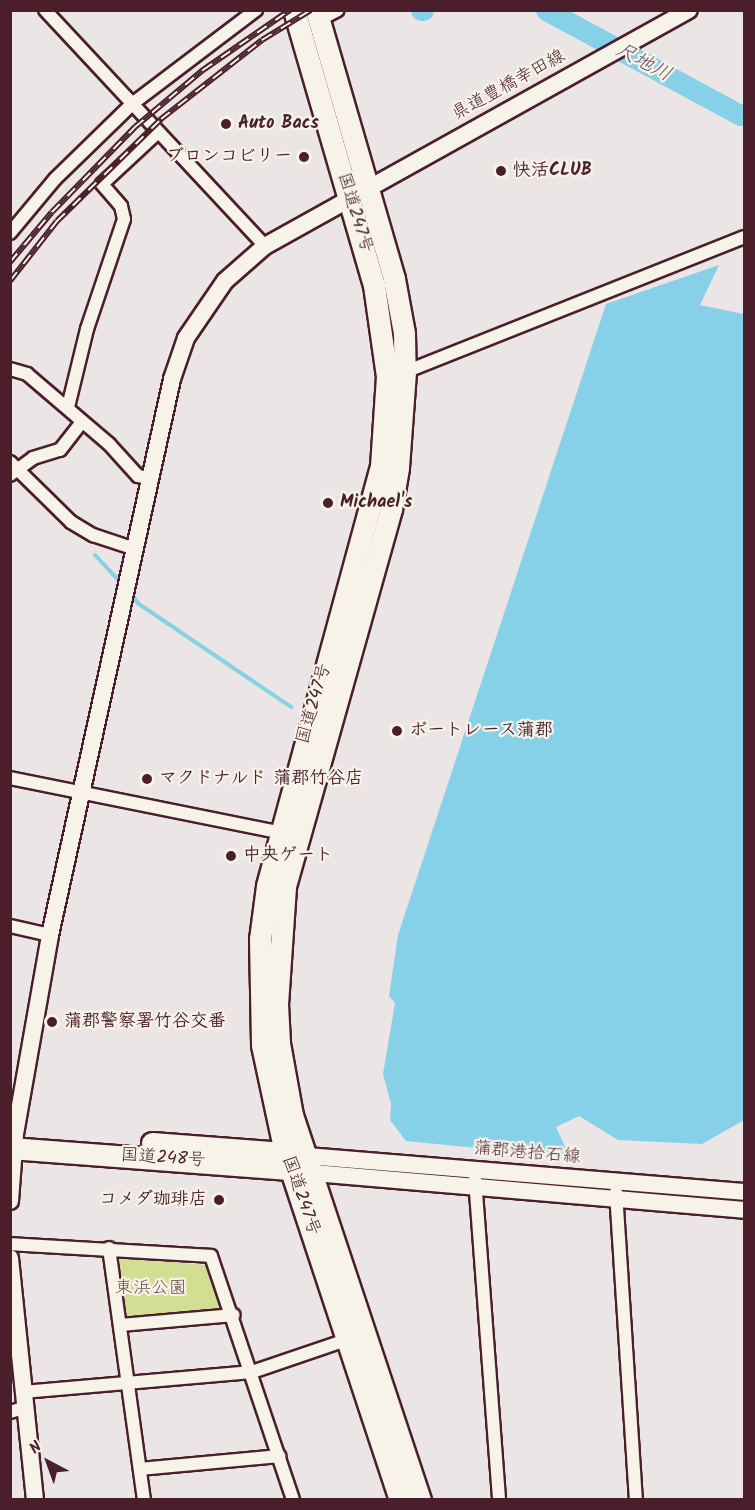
<!DOCTYPE html>
<html>
<head>
<meta charset="utf-8">
<style>
  body { margin:0 }
  #map { position:relative; width:755px; height:1510px; overflow:hidden; background:#ebe5e6; font-family:Kalam,"Klee One",sans-serif }
  div>[style] { position:absolute }
  .green>* { inset:0; background:#d2de91 }
  .water>* { inset:0; background:#87d1e8 }
  .stream>* { height:4px; margin:-2px; padding:0 2px; transform-origin:2px; border-radius:2px; background:#87d1e8 }
  .river>* { height:21px; margin:-10.5px; padding:0 10.5px; transform-origin:10.5px; border-radius:10.5px; background:#87d1e8 }
  .roads { filter:drop-shadow(2px 0 #4a1f2b) drop-shadow(-2px 0 #4a1f2b) drop-shadow(0 2px #4a1f2b) drop-shadow(0 -2px #4a1f2b) }
  .street>* { height:12px; margin:-6px; padding:0 6px; transform-origin:6px; border-radius:6px; background:#f7f3e8 }
  .secondary>* { height:16px; margin:-8px; padding:0 8px; transform-origin:8px; border-radius:8px; background:#f7f3e8 }
  .highway>* { height:21px; margin:-10.5px; padding:0 10.5px; transform-origin:10.5px; border-radius:10.5px; background:#f7f3e8 }
  .rail>* { height:6px; margin-top:-3px; transform-origin:0; background:repeating-linear-gradient(90deg,#f7f3e8 0 11px,#4a1f2b 0 22px); box-sizing:border-box; border-block:2px solid #4a1f2b }
  .dots>* { width:16px; height:16px; translate:-50% -50%; box-sizing:border-box; border:3px solid #f7f3e8; border-radius:50% }
  span { translate:-50% -50%; white-space:nowrap; text-align:center; line-height:1.15; -webkit-text-stroke:4.5px #f7f3e8; paint-order:stroke }
  .street-label { font-size:18px; color:#4a1f2b }
  .poi-label { font-size:18px; color:#4a1f2b; font-weight:700 }
  .left { translate:0 -50%; text-align:left }
  .right { translate:-100% -50%; text-align:right }
  .park-label { font-size:18px; color:#6c4f44 }
  .water-label { font-size:20px; color:#5c5464; font-style:italic }
  .frame { position:absolute; inset:0; border:12px solid #4a1f2b; pointer-events:none }
  .north { position:absolute; left:18px; top:1432px; width:60px; height:60px; -webkit-text-stroke:4px #f7f3e8; paint-order:stroke; rotate:319deg; font-size:16px; font-weight:700; line-height:24px; text-align:center; color:#4a1f2b }
  .north::after { content:''; display:block; margin:auto; width:21px; height:27px; background:#4a1f2b; clip-path:polygon(50% 0,100% 100%,50% 72%,0 100%) }
</style>
</head>
<body>
<div id="map">
  <div class="green">
    <i style="clip-path:polygon(119px 1258px,207px 1265px,220px 1308px,127px 1318px)"></i>
  </div>
  <div class="water">
    <i style="clip-path:polygon(719px 265px,700px 305px,744px 314px,744px 1120px,702px 1144px,618px 1140px,579px 1116px,556px 1127px,570px 1157px,406px 1141px,390px 1120px,391px 1104px,383px 1074px,395px 1003px,389px 996px,398px 935px,606px 304px)"></i>
  </div>
  <div class="stream">
    <i style="left:95px;top:555px;width:38px;rotate:47deg"></i>
    <i style="left:130px;top:593px;width:14px;rotate:51deg"></i>
    <i style="left:139px;top:604px;width:184px;rotate:34.1deg"></i>
  </div>
  <div class="river">
    <i style="left:421px;top:10px;width:2px"></i>
    <i style="left:546px;top:10px;width:221px;rotate:28.4deg"></i>
  </div>
  <div class="roads">
    <div class="street">
      <i style="left:45px;top:10px;width:323px;rotate:47deg"></i>
      <i style="left:319px;top:20px;width:21px;rotate:-28deg"></i>
      <i style="left:10px;top:233px;width:70px;rotate:-50.2deg"></i>
      <i style="left:55px;top:179px;width:107px;rotate:-44.2deg"></i>
      <i style="left:132px;top:104px;width:156px;rotate:-37.2deg"></i>
      <i style="left:10px;top:369px;width:18px;rotate:16deg"></i>
      <i style="left:27px;top:374px;width:108px;rotate:40.5deg"></i>
      <i style="left:109px;top:444px;width:43px;rotate:47.8deg"></i>
      <i style="left:138px;top:476px;width:11px;rotate:10deg"></i>
      <i style="left:405px;top:372px;width:365px;rotate:-21.7deg"></i>
      <i style="left:68px;top:407px;width:80px;rotate:-76.3deg"></i>
      <i style="left:87px;top:329px;width:116px;rotate:-71.4deg"></i>
      <i style="left:124px;top:219px;width:13px;rotate:-103deg"></i>
      <i style="left:121px;top:206px;width:29px;rotate:-131deg"></i>
      <i style="left:102px;top:184px;width:76px;rotate:-42.9deg"></i>
      <i style="left:10px;top:462px;width:86px;rotate:44.5deg"></i>
      <i style="left:71px;top:522px;width:26px;rotate:31deg"></i>
      <i style="left:93px;top:535px;width:44px;rotate:18.4deg"></i>
      <i style="left:10px;top:475px;width:29px;rotate:-36deg"></i>
      <i style="left:33px;top:458px;width:28px;rotate:-17deg"></i>
      <i style="left:60px;top:450px;width:36px;rotate:-52deg"></i>
      <i style="left:10px;top:778px;width:274px;rotate:11.4deg"></i>
      <i style="left:10px;top:926px;width:41px;rotate:12.7deg"></i>
      <i style="left:475px;top:1179px;width:322px;rotate:85.7deg"></i>
      <i style="left:616px;top:1192px;width:309px;rotate:86.3deg"></i>
      <i style="left:10px;top:1244px;width:201px;rotate:3.4deg"></i>
      <i style="left:211px;top:1256px;width:257px;rotate:71.4deg"></i>
      <i style="left:109px;top:1248px;width:254px;rotate:82.1deg"></i>
      <i style="left:121px;top:1325px;width:113px;rotate:-5.1deg"></i>
      <i style="left:23px;top:1392px;width:230px;rotate:-5deg"></i>
      <i style="left:252px;top:1372px;width:102px;rotate:-18.8deg"></i>
      <i style="left:10px;top:1412px;width:14px;rotate:-17deg"></i>
      <i style="left:140px;top:1469px;width:140px;rotate:-5.3deg"></i>
    </div>
    <div class="secondary">
      <i style="left:307px;top:1156px;width:438px;rotate:4.7deg"></i>
      <i style="left:314px;top:1173px;width:432px;rotate:4.9deg"></i>
      <i style="left:10px;top:1201px;width:67px;rotate:-85.7deg"></i>
      <i style="left:15px;top:1134px;width:202px;rotate:-80deg"></i>
      <i style="left:50px;top:935px;width:569px;rotate:-77.62deg"></i>
      <i style="left:172px;top:379px;width:43px;rotate:-71.1deg"></i>
      <i style="left:186px;top:338px;width:69px;rotate:-55.6deg"></i>
      <i style="left:225px;top:281px;width:53px;rotate:-41.2deg"></i>
      <i style="left:265px;top:246px;width:485px;rotate:-29.1deg"></i>
      <i style="left:10px;top:1258px;width:243px;rotate:84.1deg"></i>
    </div>
    <div class="highway">
      <i style="left:294px;top:10px;width:286px;rotate:73.8deg"></i>
      <i style="left:374px;top:285px;width:92px;rotate:81.9deg"></i>
      <i style="left:387px;top:376px;width:90px;rotate:93.8deg"></i>
      <i style="left:381px;top:466px;width:435px;rotate:105.2deg"></i>
      <i style="left:267px;top:886px;width:53px;rotate:97.5deg"></i>
      <i style="left:260px;top:939px;width:106px;rotate:88.9deg"></i>
      <i style="left:262px;top:1045px;width:109px;rotate:77.9deg"></i>
      <i style="left:285px;top:1152px;width:367px;rotate:71.7deg"></i>
      <i style="left:316px;top:10px;width:280px;rotate:73.8deg"></i>
      <i style="left:394px;top:279px;width:55px;rotate:79.5deg"></i>
      <i style="left:404px;top:333px;width:39px;rotate:89deg"></i>
      <i style="left:405px;top:372px;width:96px;rotate:94.2deg"></i>
      <i style="left:398px;top:468px;width:42px;rotate:99.7deg"></i>
      <i style="left:391px;top:509px;width:393px;rotate:105.7deg"></i>
      <i style="left:285px;top:887px;width:117px;rotate:93.9deg"></i>
      <i style="left:277px;top:1004px;width:39px;rotate:87deg"></i>
      <i style="left:279px;top:1043px;width:73px;rotate:79.8deg"></i>
      <i style="left:292px;top:1115px;width:406px;rotate:71.6deg"></i>
      <i style="left:152px;top:1143px;width:145px;rotate:4.3deg"></i>
      <i style="left:10px;top:1148px;width:293px;rotate:4.3deg"></i>
    </div>
  </div>
  <div class="rail">
    <i style="left:10px;top:262px;width:65px;rotate:-50deg"></i>
    <i style="left:52px;top:212px;width:119px;rotate:-45.7deg"></i>
    <i style="left:135px;top:127px;width:89px;rotate:-40deg"></i>
    <i style="left:203px;top:70px;width:106px;rotate:-34.6deg"></i>
    <i style="left:10px;top:281px;width:76px;rotate:-51.9deg"></i>
    <i style="left:57px;top:221px;width:146px;rotate:-44.4deg"></i>
    <i style="left:161px;top:119px;width:128px;rotate:-38deg"></i>
    <i style="left:262px;top:40px;width:57px;rotate:-31.5deg"></i>
  </div>
  <div class="dots">
    <i style="left:226px;top:124px;background:#4a1f2b"></i>
    <i style="left:304px;top:157px;background:#4a1f2b"></i>
    <i style="left:501px;top:171px;background:#4a1f2b"></i>
    <i style="left:328px;top:503px;background:#4a1f2b"></i>
    <i style="left:397px;top:731px;background:#4a1f2b"></i>
    <i style="left:147px;top:779px;background:#4a1f2b"></i>
    <i style="left:231px;top:856px;background:#4a1f2b"></i>
    <i style="left:52px;top:1022px;background:#4a1f2b"></i>
    <i style="left:219px;top:1200px;background:#4a1f2b"></i>
  </div>
  <div class="street-label">
    <span style="left:509px;top:86px;rotate:-29deg">県道豊橋幸田線</span>
    <span style="left:354px;top:213px;rotate:73deg">国道247号</span>
    <span style="left:315px;top:704px;rotate:-74deg">国道247号</span>
    <span style="left:527px;top:1154px;rotate:5deg">蒲郡港拾石線</span>
    <span style="left:163px;top:1159px;rotate:4deg">国道248号</span>
    <span style="left:300px;top:1196px;rotate:71deg">国道247号</span>
  </div>
  <div class="poi-label">
    <span class="left" style="left:238px;top:124px">Auto Bacs</span>
    <span class="right" style="left:292px;top:157px">ブロンコビリー</span>
    <span class="left" style="left:513px;top:171px">快活CLUB</span>
    <span class="left" style="left:340px;top:503px">Michael's</span>
    <span class="left" style="left:409px;top:731px">ボートレース蒲郡</span>
    <span class="left" style="left:159px;top:779px">マクドナルド 蒲郡竹谷店</span>
    <span class="left" style="left:243px;top:856px">中央ゲート</span>
    <span class="left" style="left:64px;top:1022px">蒲郡警察署竹谷交番</span>
    <span class="right" style="left:207px;top:1200px">コメダ珈琲店</span>
  </div>
  <div class="park-label">
    <span style="left:151px;top:1289px">東浜公園</span>
  </div>
  <div class="water-label">
    <span style="left:643px;top:63px;rotate:28deg">尺地川</span>
  </div>
  <div class="frame"></div>
  <div class="north">N</div>
</div>
</body>
</html>
